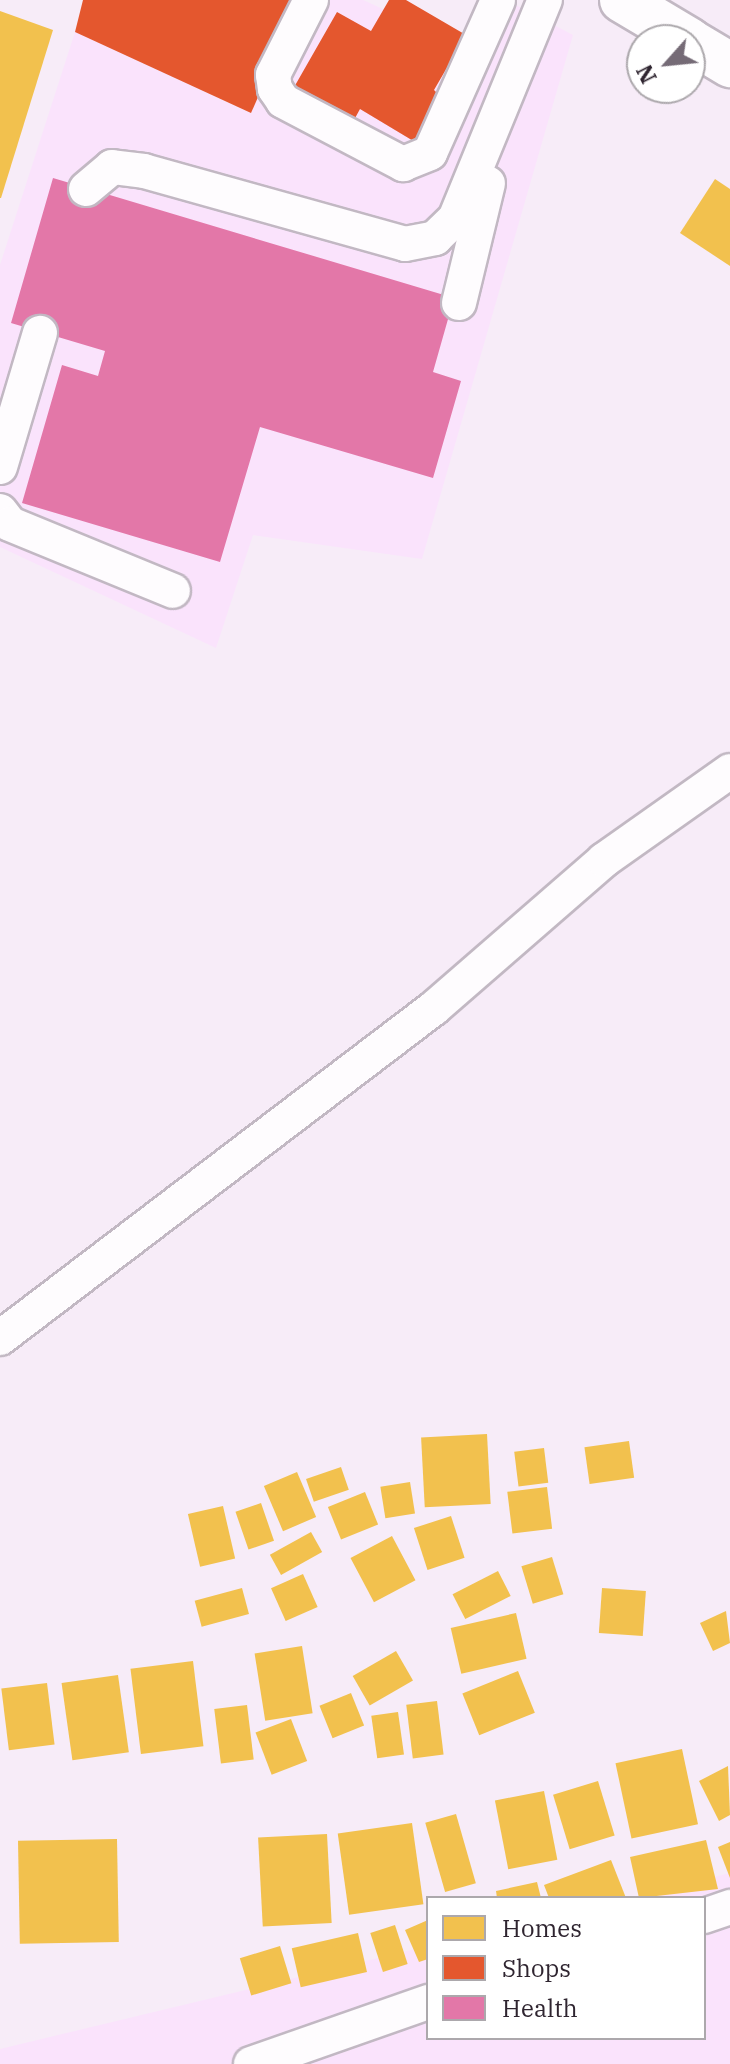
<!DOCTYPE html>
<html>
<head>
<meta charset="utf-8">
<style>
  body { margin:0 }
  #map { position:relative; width:730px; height:2064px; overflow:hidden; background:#f7ecf8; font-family:"IBM Plex Serif",serif }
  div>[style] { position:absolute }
  .built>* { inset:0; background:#fae3fc }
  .homes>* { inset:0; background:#f2c14e; transform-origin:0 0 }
  .shops>* { inset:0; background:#e4572e }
  .health>* { inset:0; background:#e377a8 }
  .roads { filter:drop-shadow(2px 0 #c2b8c3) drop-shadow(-2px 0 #c2b8c3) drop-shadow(0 2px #c2b8c3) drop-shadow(0 -2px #c2b8c3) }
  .lane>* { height:34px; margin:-17px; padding:0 17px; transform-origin:17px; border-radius:17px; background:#fefcfe }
  .secondary>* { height:44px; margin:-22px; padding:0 22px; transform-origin:22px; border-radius:22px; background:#fefcfe }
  span { translate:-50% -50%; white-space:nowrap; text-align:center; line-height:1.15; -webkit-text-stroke:8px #fff; paint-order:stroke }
  .legend { position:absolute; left:426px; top:1896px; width:280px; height:144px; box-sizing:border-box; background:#fff; border:2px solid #aca8ac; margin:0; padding:10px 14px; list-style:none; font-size:24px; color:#2f2530 }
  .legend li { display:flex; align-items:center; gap:16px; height:40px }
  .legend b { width:40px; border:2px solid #aca8ac }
  .north { position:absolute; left:626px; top:24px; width:80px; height:80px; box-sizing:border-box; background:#fff; border:2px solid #aca8ac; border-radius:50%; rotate:243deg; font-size:22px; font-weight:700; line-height:32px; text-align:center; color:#2f2530 }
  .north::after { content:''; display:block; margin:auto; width:28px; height:36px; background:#756b76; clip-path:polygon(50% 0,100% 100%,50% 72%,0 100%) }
</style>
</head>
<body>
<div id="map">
  <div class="built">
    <i style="clip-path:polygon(301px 0,363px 0,483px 54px,506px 0,573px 35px,422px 559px,253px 535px,216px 648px,0 547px,0 265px,75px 32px,250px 113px)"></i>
    <i style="clip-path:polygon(730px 1873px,730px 2064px,0 2064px,0 2049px,428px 1946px,428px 2038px,704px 2038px,704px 1898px,628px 1898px)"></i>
  </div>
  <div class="homes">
    <i style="clip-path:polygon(0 11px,53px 30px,1px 198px,0 198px)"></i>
    <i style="clip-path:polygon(715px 179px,730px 189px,730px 266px,680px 233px)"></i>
    <i style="left:487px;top:1434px;width:70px;height:66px;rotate:87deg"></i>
    <i style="left:629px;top:1441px;width:37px;height:45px;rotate:82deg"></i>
    <i style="left:544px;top:1448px;width:35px;height:30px;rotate:83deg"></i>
    <i style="left:341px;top:1467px;width:24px;height:37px;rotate:71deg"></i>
    <i style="left:297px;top:1472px;width:49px;height:36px;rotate:67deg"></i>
    <i style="left:410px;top:1482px;width:32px;height:30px;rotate:81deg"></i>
    <i style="left:547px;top:1487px;width:42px;height:40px;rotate:83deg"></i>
    <i style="left:365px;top:1492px;width:35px;height:40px;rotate:68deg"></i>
    <i style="left:261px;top:1503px;width:40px;height:27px;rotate:71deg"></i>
    <i style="left:223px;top:1506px;width:54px;height:36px;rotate:77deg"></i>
    <i style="left:451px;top:1516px;width:44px;height:39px;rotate:72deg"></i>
    <i style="left:311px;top:1532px;width:23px;height:47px;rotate:61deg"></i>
    <i style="left:392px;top:1536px;width:50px;height:47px;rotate:62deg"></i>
    <i style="left:552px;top:1557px;width:39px;height:32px;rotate:73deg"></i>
    <i style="left:498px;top:1571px;width:28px;height:51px;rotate:63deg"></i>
    <i style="left:303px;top:1574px;width:36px;height:35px;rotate:66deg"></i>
    <i style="left:242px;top:1588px;width:27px;height:49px;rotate:75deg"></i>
    <i style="left:602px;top:1588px;width:44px;height:45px;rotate:4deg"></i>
    <i style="clip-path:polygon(726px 1611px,730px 1643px,713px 1651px,700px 1623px)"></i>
    <i style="left:516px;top:1613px;width:47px;height:67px;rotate:77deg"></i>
    <i style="left:302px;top:1646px;width:68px;height:48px;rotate:81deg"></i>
    <i style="left:396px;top:1651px;width:34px;height:50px;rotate:60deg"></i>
    <i style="left:193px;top:1661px;width:86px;height:63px;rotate:83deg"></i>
    <i style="left:518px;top:1671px;width:45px;height:60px;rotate:68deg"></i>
    <i style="left:118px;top:1675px;width:78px;height:57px;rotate:82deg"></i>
    <i style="left:47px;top:1683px;width:62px;height:46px;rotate:83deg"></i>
    <i style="left:351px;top:1693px;width:35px;height:34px;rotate:68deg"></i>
    <i style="left:437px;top:1701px;width:54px;height:31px;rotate:83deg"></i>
    <i style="left:247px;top:1705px;width:55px;height:33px;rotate:83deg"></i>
    <i style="left:398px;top:1712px;width:43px;height:27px;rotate:82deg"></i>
    <i style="left:291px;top:1719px;width:45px;height:38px;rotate:69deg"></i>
    <i style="left:682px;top:1749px;width:77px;height:68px;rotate:78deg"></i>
    <i style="clip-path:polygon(728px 1766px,730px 1815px,719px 1821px,699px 1781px)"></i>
    <i style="left:598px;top:1781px;width:57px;height:47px;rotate:73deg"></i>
    <i style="left:544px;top:1791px;width:70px;height:50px;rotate:79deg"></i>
    <i style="left:456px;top:1814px;width:72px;height:32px;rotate:74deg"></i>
    <i style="left:412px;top:1823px;width:82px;height:75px;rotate:82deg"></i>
    <i style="left:327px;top:1834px;width:89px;height:69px;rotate:87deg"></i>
    <i style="left:117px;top:1839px;width:103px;height:99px;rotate:89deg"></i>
    <i style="clip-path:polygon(706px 1840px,718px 1889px,639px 1898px,630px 1857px)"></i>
    <i style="clip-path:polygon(730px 1842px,730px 1878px,718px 1847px)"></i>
    <i style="clip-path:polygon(611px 1860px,626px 1898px,549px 1898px,544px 1885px)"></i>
    <i style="clip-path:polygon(537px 1882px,541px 1898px,497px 1898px,496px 1891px)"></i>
    <i style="clip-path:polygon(428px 1920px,428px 1959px,419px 1962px,405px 1930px)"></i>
    <i style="left:395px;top:1925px;width:41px;height:26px;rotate:72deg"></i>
    <i style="left:358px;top:1933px;width:40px;height:68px;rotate:77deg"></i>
    <i style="left:280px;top:1946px;width:39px;height:42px;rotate:73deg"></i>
  </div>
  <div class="shops">
    <i style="clip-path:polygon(83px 0,301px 0,251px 113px,75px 32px)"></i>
    <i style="clip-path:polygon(389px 0,406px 0,466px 35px,434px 90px,450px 106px,425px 148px,360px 109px,348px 131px,289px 96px,337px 12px,371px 31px)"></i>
  </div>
  <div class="health">
    <i style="clip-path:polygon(53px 178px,454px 298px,433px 372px,461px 381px,433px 478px,260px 427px,220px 562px,22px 503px,62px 365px,98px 376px,105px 351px,11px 323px)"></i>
  </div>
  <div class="roads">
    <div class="lane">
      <i style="left:311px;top:0;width:84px;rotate:116.9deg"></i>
      <i style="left:273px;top:75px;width:14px;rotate:82deg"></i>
      <i style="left:275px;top:89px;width:14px;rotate:56deg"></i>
      <i style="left:283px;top:101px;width:136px;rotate:27.7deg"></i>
      <i style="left:403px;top:164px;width:29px;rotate:-22deg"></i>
      <i style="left:430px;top:153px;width:167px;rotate:-66deg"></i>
      <i style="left:86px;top:189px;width:34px;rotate:-40deg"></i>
      <i style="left:112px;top:167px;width:32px;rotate:7deg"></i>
      <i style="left:144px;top:171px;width:271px;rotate:15.6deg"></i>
      <i style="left:405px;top:244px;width:31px;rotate:-11deg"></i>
      <i style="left:435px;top:238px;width:28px;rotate:-44deg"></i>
      <i style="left:455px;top:219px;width:237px;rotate:-67.7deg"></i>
      <i style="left:459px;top:303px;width:123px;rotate:-76.4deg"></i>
      <i style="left:0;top:467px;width:140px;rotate:-73.4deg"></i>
      <i style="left:0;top:511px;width:16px;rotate:52deg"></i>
      <i style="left:10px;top:524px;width:176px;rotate:22.3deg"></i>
      <i style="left:0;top:1338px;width:545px;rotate:-37.25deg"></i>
      <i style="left:434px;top:1008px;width:225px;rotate:-41deg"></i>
      <i style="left:604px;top:860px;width:154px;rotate:-35.2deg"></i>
      <i style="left:704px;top:1916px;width:28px;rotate:-19deg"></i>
      <i style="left:251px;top:2064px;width:188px;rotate:-19.3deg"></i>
    </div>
    <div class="secondary">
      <i style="left:622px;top:0;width:78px;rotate:30.8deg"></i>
      <i style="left:690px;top:41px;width:47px;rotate:31deg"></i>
    </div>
  </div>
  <ul class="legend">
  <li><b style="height:22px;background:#f2c14e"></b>Homes</li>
  <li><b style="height:22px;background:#e4572e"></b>Shops</li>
  <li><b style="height:22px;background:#e377a8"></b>Health</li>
  </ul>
  <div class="north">N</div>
</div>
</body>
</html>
